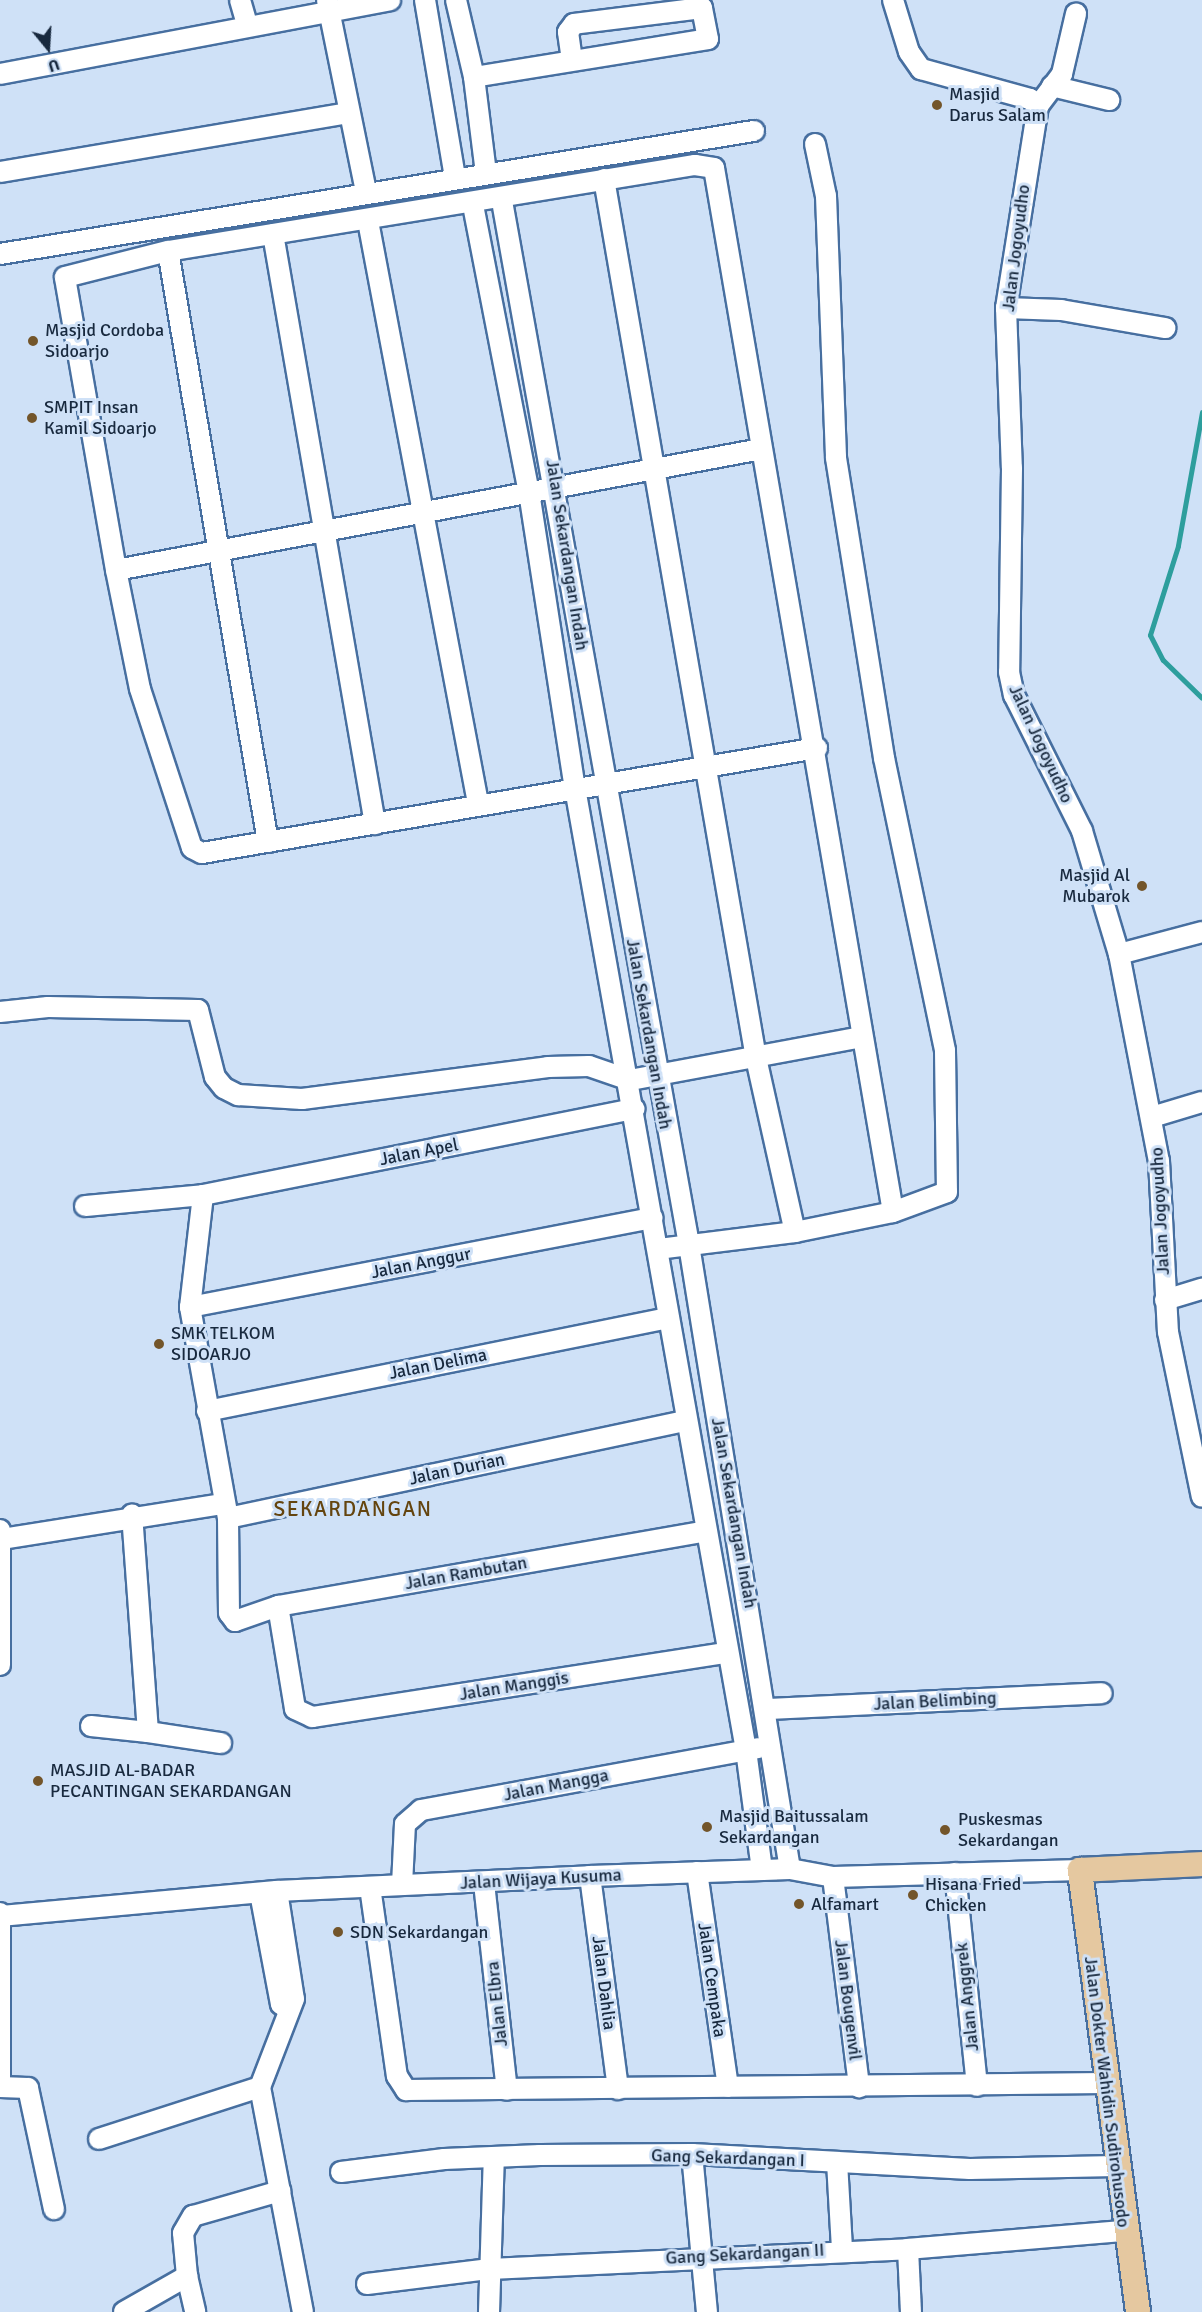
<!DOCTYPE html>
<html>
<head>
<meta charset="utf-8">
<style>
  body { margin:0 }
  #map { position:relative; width:1202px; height:2312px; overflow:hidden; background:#cfe1f7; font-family:Signika,sans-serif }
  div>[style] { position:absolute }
  .stream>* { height:5px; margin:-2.5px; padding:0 2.5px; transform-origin:2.5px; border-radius:2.5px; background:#2d9e9d }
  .roads { filter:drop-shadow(2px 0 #476fa0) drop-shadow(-2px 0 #476fa0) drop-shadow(0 2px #476fa0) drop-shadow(0 -2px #476fa0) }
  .minor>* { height:20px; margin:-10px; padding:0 10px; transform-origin:10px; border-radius:10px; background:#fff }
  .major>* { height:24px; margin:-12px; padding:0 12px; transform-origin:12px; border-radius:12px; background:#e5c8a0 }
  .dots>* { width:16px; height:16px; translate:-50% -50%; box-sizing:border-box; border:3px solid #cfe1f7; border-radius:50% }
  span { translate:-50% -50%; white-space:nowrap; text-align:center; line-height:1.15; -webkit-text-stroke:6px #cfe1f7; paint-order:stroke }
  .poi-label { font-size:18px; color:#18293e }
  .left { translate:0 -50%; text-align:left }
  .right { translate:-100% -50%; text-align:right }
  .street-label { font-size:18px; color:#18293e }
  .quarter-label { font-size:21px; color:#64440e; letter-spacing:1.5px }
  .north { position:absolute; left:18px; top:18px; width:60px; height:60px; -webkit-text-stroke:4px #cfe1f7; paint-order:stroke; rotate:162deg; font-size:16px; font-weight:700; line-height:24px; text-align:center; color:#18293e }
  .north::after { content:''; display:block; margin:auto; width:21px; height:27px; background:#18293e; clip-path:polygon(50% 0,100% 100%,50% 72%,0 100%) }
</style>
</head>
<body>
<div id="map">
  <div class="stream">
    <i style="left:1202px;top:412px;width:136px;rotate:100.2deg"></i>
    <i style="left:1178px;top:546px;width:93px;rotate:107.5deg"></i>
    <i style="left:1150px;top:635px;width:28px;rotate:63deg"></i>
    <i style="left:1163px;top:660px;width:54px;rotate:44.3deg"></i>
  </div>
  <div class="roads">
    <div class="minor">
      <i style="left:240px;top:0;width:26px;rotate:74deg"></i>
      <i style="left:327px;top:0;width:195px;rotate:78.5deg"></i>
      <i style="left:425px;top:0;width:180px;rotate:80.4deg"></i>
      <i style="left:456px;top:0;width:79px;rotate:76.8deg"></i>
      <i style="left:474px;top:77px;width:97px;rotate:82.9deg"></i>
      <i style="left:893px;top:0;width:54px;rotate:72.9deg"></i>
      <i style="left:909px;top:52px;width:21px;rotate:55deg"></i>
      <i style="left:921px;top:69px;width:113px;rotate:15.4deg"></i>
      <i style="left:1030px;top:99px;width:11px;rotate:41deg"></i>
      <i style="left:1038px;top:106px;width:205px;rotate:99deg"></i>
      <i style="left:1006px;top:308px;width:160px;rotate:87.9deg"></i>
      <i style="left:1012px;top:468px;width:204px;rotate:90.8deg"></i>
      <i style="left:1009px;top:672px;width:24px;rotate:78deg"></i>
      <i style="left:1014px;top:695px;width:152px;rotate:63.4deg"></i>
      <i style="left:1082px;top:831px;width:128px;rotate:73.3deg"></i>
      <i style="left:1119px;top:954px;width:211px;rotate:79.1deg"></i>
      <i style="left:1159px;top:1161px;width:171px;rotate:87deg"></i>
      <i style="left:1168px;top:1332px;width:168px;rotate:78.4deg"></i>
      <i style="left:0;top:74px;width:397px;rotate:-10.7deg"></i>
      <i style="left:474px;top:77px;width:237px;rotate:-9.2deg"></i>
      <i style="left:708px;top:39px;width:32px;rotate:-101deg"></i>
      <i style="left:702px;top:8px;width:129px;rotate:172.9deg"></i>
      <i style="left:574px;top:24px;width:10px;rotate:127deg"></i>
      <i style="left:568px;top:32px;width:28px;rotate:82deg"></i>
      <i style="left:1052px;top:86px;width:59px;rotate:13.8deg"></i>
      <i style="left:1038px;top:106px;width:40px;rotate:-53deg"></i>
      <i style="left:1062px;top:74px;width:62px;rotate:-76.9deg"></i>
      <i style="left:815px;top:144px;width:53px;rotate:78.1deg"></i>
      <i style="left:826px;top:196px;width:262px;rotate:87.8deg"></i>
      <i style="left:836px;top:458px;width:304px;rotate:80.9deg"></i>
      <i style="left:884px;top:758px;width:299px;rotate:78.2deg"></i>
      <i style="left:945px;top:1051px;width:141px;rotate:89.2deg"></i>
      <i style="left:947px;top:1192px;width:58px;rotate:159.7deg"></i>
      <i style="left:0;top:172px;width:353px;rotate:-9.6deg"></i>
      <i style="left:604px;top:179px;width:892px;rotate:80.19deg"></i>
      <i style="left:756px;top:1058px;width:178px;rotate:77.4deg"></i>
      <i style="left:502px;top:201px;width:1061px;rotate:79.84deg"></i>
      <i style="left:689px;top:1245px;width:632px;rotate:80.81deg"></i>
      <i style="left:473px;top:205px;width:292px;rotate:79deg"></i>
      <i style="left:529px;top:492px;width:300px;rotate:81.2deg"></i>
      <i style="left:575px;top:788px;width:977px;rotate:79.92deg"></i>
      <i style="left:746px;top:1750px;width:121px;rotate:82.4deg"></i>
      <i style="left:368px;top:221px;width:592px;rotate:79.3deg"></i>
      <i style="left:273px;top:234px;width:599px;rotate:80.19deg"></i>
      <i style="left:0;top:254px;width:764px;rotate:-9.27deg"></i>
      <i style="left:1006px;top:308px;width:55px;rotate:2.1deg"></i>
      <i style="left:1061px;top:310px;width:106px;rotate:9.8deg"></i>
      <i style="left:761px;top:449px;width:656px;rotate:169.37deg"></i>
      <i style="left:116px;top:570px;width:121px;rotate:78.6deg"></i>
      <i style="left:140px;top:689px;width:167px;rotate:71.9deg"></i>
      <i style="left:192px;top:848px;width:11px;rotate:27deg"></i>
      <i style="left:202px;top:853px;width:624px;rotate:-9.69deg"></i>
      <i style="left:116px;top:570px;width:297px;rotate:-99.9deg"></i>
      <i style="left:65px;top:277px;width:106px;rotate:-14.2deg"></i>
      <i style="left:268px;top:842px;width:599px;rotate:-99.6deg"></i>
      <i style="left:168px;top:251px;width:534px;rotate:-9.27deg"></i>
      <i style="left:695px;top:165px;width:19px;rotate:9deg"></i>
      <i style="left:714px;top:168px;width:1059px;rotate:80.27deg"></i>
      <i style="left:893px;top:1212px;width:100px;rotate:168.5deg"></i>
      <i style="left:795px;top:1232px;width:137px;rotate:172.9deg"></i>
      <i style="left:1119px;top:954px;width:86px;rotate:-14.8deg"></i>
      <i style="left:0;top:1012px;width:48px;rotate:-5.9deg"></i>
      <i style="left:48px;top:1007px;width:150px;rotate:1.1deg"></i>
      <i style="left:198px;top:1010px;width:69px;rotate:75.8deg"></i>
      <i style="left:215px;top:1077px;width:14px;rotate:51deg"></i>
      <i style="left:224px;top:1088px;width:16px;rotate:27deg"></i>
      <i style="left:238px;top:1095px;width:64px;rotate:3.6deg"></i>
      <i style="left:302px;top:1099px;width:248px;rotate:-7.4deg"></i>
      <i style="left:548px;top:1067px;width:41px;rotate:-1.4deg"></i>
      <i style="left:589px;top:1066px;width:43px;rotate:18.9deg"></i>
      <i style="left:630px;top:1080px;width:236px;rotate:-10.5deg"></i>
      <i style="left:1152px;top:1117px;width:52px;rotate:-16.7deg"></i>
      <i style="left:203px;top:1195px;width:113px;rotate:96.6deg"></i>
      <i style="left:190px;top:1307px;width:214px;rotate:79.8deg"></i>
      <i style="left:228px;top:1518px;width:95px;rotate:89.4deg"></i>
      <i style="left:229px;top:1613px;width:10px;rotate:53deg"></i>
      <i style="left:235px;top:1621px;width:46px;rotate:-19.2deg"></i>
      <i style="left:278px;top:1606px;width:435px;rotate:-9.9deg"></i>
      <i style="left:85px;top:1206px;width:119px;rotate:-5.3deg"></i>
      <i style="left:203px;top:1195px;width:440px;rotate:-11.3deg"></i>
      <i style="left:1165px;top:1300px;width:39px;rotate:-17deg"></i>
      <i style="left:190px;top:1307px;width:471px;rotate:-10.9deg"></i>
      <i style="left:207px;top:1411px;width:471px;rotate:-11.4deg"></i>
      <i style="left:228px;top:1518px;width:468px;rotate:-12deg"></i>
      <i style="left:0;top:1530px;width:135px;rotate:90deg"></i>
      <i style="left:2px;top:1539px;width:225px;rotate:-9deg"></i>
      <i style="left:278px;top:1606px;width:104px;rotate:80.6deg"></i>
      <i style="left:295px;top:1709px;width:19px;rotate:25deg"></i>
      <i style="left:312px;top:1717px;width:420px;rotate:-8.8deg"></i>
      <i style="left:768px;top:1709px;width:334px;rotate:-2.7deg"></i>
      <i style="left:91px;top:1726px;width:57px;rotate:6deg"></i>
      <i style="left:148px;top:1732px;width:218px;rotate:-94.2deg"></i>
      <i style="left:148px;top:1732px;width:74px;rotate:8.6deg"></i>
      <i style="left:697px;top:1872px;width:217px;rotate:81.8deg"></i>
      <i style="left:955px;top:1873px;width:214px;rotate:84.1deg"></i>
      <i style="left:590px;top:1876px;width:215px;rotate:82.5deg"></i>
      <i style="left:833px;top:1877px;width:212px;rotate:82.9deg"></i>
      <i style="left:484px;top:1883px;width:208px;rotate:83.7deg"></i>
      <i style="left:402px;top:1885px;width:61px;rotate:-87.2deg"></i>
      <i style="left:405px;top:1824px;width:21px;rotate:-41deg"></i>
      <i style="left:421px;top:1810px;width:343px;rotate:-10.4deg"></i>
      <i style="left:370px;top:1887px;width:191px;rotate:81.9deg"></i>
      <i style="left:397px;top:2076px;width:17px;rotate:57deg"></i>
      <i style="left:406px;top:2090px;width:700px;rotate:-0.57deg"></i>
      <i style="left:277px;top:1891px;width:109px;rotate:81.1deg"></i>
      <i style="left:294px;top:1999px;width:94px;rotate:111.1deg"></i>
      <i style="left:260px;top:2087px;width:229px;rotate:79.2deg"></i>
      <i style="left:260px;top:1893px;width:113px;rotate:79.3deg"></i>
      <i style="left:281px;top:2004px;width:10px;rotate:37deg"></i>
      <i style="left:0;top:1913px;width:174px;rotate:90deg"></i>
      <i style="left:0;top:2087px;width:28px;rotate:2deg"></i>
      <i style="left:28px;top:2088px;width:124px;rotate:77.9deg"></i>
      <i style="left:0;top:1916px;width:278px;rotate:-5.2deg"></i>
      <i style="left:277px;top:1891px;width:313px;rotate:-2.7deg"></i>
      <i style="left:590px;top:1876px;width:200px;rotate:-2deg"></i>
      <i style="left:790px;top:1869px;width:44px;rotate:10.5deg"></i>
      <i style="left:833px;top:1877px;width:247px;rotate:-1.6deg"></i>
      <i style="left:99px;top:2139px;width:169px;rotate:-17.9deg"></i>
      <i style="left:692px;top:2154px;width:159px;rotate:84.6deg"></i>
      <i style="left:837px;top:2162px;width:86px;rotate:86.7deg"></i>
      <i style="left:341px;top:2172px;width:104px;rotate:-7.2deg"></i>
      <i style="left:444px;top:2159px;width:96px;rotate:-2.4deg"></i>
      <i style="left:540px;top:2155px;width:152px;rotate:-0.4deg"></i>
      <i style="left:692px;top:2154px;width:278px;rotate:3.1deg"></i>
      <i style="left:970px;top:2169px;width:146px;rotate:-1.2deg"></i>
      <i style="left:908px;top:2249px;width:63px;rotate:87.3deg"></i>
      <i style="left:187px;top:2276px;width:37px;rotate:77deg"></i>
      <i style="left:367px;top:2284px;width:124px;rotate:-7deg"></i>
      <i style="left:490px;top:2269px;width:418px;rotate:-2.7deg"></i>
      <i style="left:908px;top:2249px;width:217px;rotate:-4.8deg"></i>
      <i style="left:124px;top:2312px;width:73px;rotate:-29.7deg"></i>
      <i style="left:187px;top:2276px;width:43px;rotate:-95.3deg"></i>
      <i style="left:183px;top:2233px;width:20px;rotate:-60deg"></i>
      <i style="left:193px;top:2216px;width:91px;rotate:-16deg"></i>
      <i style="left:489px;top:2312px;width:155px;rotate:-88.2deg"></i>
    </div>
    <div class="major">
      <i style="left:1138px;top:2312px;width:446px;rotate:-97.5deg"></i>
      <i style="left:1080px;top:1870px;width:122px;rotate:-2.8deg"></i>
    </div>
  </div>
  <div class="dots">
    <i style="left:937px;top:105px;background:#73552a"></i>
    <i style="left:33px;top:341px;background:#73552a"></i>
    <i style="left:32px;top:418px;background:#73552a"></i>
    <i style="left:1142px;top:886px;background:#73552a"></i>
    <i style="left:159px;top:1344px;background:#73552a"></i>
    <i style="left:38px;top:1781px;background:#73552a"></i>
    <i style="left:707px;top:1827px;background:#73552a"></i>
    <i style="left:945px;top:1830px;background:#73552a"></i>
    <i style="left:913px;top:1895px;background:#73552a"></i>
    <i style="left:799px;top:1904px;background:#73552a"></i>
    <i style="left:338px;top:1932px;background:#73552a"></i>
  </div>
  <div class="poi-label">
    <span class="left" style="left:949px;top:105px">Masjid<br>Darus Salam</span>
    <span class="left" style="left:45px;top:341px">Masjid Cordoba<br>Sidoarjo</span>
    <span class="left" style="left:44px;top:418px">SMPIT Insan<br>Kamil Sidoarjo</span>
    <span class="right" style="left:1130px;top:886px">Masjid Al<br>Mubarok</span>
    <span class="left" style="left:171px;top:1344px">SMK TELKOM<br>SIDOARJO</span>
    <span class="left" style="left:50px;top:1781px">MASJID AL-BADAR<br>PECANTINGAN SEKARDANGAN</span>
    <span class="left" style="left:719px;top:1827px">Masjid Baitussalam<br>Sekardangan</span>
    <span class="left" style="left:958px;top:1830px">Puskesmas<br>Sekardangan</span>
    <span class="left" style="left:925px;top:1895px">Hisana Fried<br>Chicken</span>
    <span class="left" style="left:811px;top:1904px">Alfamart</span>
    <span class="left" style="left:350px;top:1932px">SDN Sekardangan</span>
  </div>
  <div class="street-label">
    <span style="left:1016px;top:248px;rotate:-83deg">Jalan Jogoyudho</span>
    <span style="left:567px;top:555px;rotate:81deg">Jalan Sekardangan Indah</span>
    <span style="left:1041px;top:744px;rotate:65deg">Jalan Jogoyudho</span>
    <span style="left:649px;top:1034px;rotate:80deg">Jalan Sekardangan Indah</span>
    <span style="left:419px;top:1152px;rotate:-11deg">Jalan Apel</span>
    <span style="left:1160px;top:1211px;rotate:-93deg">Jalan Jogoyudho</span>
    <span style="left:421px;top:1263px;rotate:-11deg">Jalan Anggur</span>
    <span style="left:438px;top:1364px;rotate:-11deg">Jalan Delima</span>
    <span style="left:457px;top:1469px;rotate:-12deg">Jalan Durian</span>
    <span style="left:734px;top:1513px;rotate:80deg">Jalan Sekardangan Indah</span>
    <span style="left:466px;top:1573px;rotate:-10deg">Jalan Rambutan</span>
    <span style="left:514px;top:1686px;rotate:-9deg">Jalan Manggis</span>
    <span style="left:935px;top:1701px;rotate:-3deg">Jalan Belimbing</span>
    <span style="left:556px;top:1785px;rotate:-11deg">Jalan Mangga</span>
    <span style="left:541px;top:1879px;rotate:-3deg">Jalan Wijaya Kusuma</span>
    <span style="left:712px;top:1980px;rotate:82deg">Jalan Cempaka</span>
    <span style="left:604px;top:1983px;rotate:83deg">Jalan Dahlia</span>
    <span style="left:967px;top:1997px;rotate:-96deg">Jalan Anggrek</span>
    <span style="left:848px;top:2000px;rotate:83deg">Jalan Bougenvil</span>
    <span style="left:497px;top:2004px;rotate:-96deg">Jalan Elbra</span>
    <span style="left:1107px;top:2092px;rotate:83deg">Jalan Dokter Wahidin Sudirohusodo</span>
    <span style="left:728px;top:2158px;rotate:2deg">Gang Sekardangan I</span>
    <span style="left:745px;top:2254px;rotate:-3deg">Gang Sekardangan II</span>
  </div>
  <div class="quarter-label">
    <span style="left:353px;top:1509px">SEKARDANGAN</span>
  </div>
  <div class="north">U</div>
</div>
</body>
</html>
